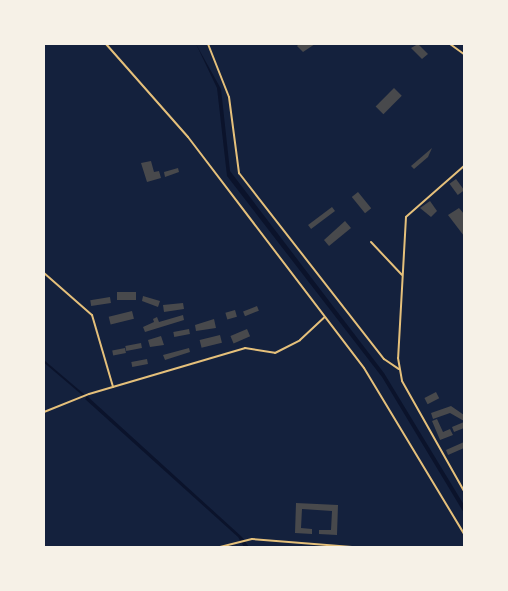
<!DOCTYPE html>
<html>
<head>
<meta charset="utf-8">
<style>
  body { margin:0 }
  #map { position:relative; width:508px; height:591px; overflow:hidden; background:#14213d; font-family:Signika,sans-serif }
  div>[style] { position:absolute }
  .water>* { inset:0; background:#0b132b }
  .stream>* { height:1.5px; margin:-0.75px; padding:0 0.75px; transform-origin:0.75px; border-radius:0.75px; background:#0b132b }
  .building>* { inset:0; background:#48494c; transform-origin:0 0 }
  .minor>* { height:2px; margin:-1px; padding:0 1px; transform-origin:1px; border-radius:1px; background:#e5c07b }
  span { translate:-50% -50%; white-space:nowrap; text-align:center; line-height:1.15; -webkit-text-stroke:6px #f6f1e7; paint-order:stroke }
  .frame { position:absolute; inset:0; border:45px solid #f6f1e7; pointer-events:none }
</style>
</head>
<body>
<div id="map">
  <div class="water">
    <i style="clip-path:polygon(196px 44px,221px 89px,230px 171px,384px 373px,464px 505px,464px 513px,382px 377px,227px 176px,217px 88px)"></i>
    <i style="clip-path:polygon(87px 396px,242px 537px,249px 547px,244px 547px,238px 537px,85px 399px)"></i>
  </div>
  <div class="stream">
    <i style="left:44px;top:361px;width:52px;rotate:40.4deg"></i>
  </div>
  <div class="building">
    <i style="clip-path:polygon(299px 44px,315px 44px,303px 52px,297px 46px)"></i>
    <i style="clip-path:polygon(418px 44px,428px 54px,422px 59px,411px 48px)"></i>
    <i style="left:394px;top:88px;width:11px;height:26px;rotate:45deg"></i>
    <i style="clip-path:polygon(432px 148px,428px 157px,414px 169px,411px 166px)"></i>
    <i style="clip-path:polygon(151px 161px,154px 172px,159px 171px,161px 178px,147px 182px,141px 163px)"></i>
    <i style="clip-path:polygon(178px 168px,179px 172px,165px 177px,164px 172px)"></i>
    <i style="left:456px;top:179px;width:14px;height:8px;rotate:54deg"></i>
    <i style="left:358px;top:192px;width:21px;height:8px;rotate:51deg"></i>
    <i style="clip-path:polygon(430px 201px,437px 211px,431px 217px,420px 208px)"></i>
    <i style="left:332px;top:207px;width:5px;height:30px;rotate:53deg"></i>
    <i style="clip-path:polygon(459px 208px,464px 214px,464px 236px,448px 215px)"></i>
    <i style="clip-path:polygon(345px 221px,351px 228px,329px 246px,324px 240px)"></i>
    <i style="left:117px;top:292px;width:19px;height:8px"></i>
    <i style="clip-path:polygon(143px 296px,160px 301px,158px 307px,142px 301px)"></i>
    <i style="left:110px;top:297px;width:6px;height:20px;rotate:81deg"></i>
    <i style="clip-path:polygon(183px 303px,184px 309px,164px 312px,163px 305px)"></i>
    <i style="left:257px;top:306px;width:5px;height:15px;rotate:68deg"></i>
    <i style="left:235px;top:310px;width:7px;height:10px;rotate:74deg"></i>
    <i style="left:132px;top:311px;width:8px;height:24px;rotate:76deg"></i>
    <i style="clip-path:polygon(183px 315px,184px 320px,145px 332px,143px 327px,154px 322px,153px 319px,157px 317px,159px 322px)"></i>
    <i style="clip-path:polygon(214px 319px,216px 328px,196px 331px,195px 325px)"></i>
    <i style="left:189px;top:329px;width:5px;height:16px;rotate:79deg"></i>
    <i style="left:247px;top:329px;width:8px;height:18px;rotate:67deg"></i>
    <i style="left:220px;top:335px;width:8px;height:21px;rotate:76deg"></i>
    <i style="clip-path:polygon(161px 336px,164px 345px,150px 347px,148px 340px)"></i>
    <i style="left:141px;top:343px;width:5px;height:16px;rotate:79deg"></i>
    <i style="left:125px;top:348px;width:5px;height:13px;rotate:79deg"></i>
    <i style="clip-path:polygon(189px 348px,190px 352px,165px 360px,163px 355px)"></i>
    <i style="left:147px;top:359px;width:5px;height:16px;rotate:79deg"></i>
    <i style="left:436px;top:392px;width:7px;height:13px;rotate:63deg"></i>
    <i style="clip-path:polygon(451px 406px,464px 415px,464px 421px,450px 413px,433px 419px,431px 413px)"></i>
    <i style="clip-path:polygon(437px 419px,443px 432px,450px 429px,453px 435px,440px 440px,432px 421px)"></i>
    <i style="clip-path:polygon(464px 422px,464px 428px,454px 432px,452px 427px)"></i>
    <i style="clip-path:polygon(464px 442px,464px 448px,448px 455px,446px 450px)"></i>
    <i style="clip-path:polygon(296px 503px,338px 505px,337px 535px,319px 534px,319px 530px,331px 530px,332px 511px,302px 509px,301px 528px,312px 529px,312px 534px,295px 533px)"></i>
  </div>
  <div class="minor">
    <i style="left:106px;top:44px;width:124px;rotate:48.6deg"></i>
    <i style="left:188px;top:137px;width:290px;rotate:52.7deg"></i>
    <i style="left:364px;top:368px;width:194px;rotate:58.9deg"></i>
    <i style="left:208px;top:44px;width:57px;rotate:68.4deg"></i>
    <i style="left:229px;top:97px;width:77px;rotate:82.5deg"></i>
    <i style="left:239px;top:173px;width:236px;rotate:52.1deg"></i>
    <i style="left:384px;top:359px;width:18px;rotate:34deg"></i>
    <i style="left:450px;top:44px;width:17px;rotate:36deg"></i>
    <i style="left:464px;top:166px;width:77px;rotate:138.7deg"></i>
    <i style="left:406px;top:217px;width:141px;rotate:93.2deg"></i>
    <i style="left:398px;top:358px;width:23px;rotate:80deg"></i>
    <i style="left:402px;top:381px;width:126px;rotate:60.6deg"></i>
    <i style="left:371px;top:242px;width:45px;rotate:46.8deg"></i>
    <i style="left:44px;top:273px;width:64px;rotate:41.2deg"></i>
    <i style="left:92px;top:315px;width:75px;rotate:73.7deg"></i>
    <i style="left:44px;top:412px;width:48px;rotate:-21.8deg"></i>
    <i style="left:89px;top:394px;width:163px;rotate:-16.4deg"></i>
    <i style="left:245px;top:348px;width:30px;rotate:9deg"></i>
    <i style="left:275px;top:353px;width:28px;rotate:-27deg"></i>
    <i style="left:300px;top:340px;width:33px;rotate:-43deg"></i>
    <i style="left:216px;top:548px;width:37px;rotate:-14deg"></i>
    <i style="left:252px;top:539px;width:113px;rotate:4.6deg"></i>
  </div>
  <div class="frame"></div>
</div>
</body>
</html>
